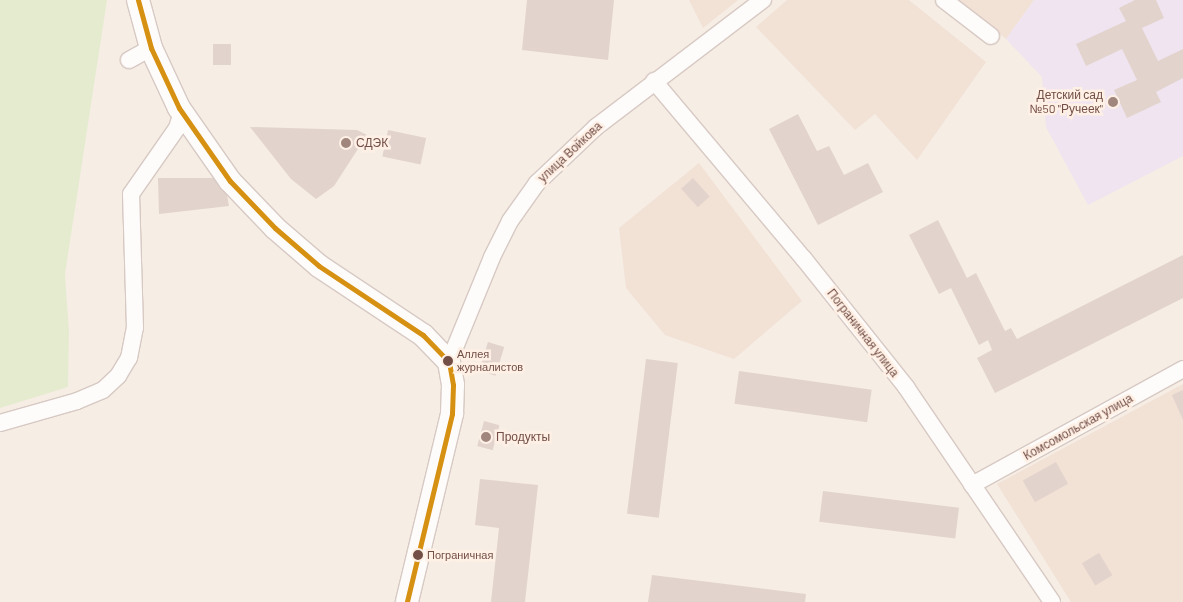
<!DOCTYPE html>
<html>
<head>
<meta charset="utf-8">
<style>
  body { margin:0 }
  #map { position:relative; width:1183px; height:602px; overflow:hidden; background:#f6ede5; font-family:Barlow,sans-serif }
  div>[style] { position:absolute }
  .residential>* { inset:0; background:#f2e1d5 }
  .education>* { inset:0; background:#efe4ef }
  .green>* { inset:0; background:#e5ebcf }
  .building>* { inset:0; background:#e2d3cd; transform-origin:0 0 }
  .roads { filter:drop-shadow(1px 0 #d7c9c3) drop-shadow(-1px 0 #d7c9c3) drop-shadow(0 1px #d7c9c3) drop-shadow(0 -1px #d7c9c3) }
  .minor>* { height:16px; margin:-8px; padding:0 8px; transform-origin:8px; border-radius:8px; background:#fefcfb }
  .secondary>* { height:22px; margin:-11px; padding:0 11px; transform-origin:11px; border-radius:11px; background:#fefcfb }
  .bus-1>* { height:5px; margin:-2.5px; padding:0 2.5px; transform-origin:2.5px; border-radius:2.5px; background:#d69012 }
  .dots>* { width:14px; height:14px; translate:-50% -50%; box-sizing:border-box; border:2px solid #fff0e5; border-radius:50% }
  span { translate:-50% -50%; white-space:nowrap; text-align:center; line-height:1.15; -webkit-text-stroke:5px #fff0e5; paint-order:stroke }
  .bus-label { font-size:11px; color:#734e46 }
  .left { translate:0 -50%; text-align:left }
  .poi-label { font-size:12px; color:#734e46 }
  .right { translate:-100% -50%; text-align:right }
  .street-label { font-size:12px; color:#734e46 }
</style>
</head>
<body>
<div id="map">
  <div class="residential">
    <i style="clip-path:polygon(689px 0,738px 0,703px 28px)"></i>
    <i style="clip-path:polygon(787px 0,909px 0,986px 62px,917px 160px,875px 114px,855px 130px,756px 27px)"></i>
    <i style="clip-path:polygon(959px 0,1034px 0,1006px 39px)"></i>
    <i style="clip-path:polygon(699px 163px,802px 301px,734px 359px,665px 335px,626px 288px,619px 228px)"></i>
    <i style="clip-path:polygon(1183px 384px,1183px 602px,1071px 602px,997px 484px)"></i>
  </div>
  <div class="education">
    <i style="clip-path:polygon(1034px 0,1183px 0,1183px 156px,1088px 205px,1046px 127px,1042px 77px,1006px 39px)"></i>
  </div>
  <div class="green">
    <i style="clip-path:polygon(0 0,107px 0,65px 274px,69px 332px,68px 387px,0 408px)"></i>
  </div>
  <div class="building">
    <i style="clip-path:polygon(527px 0,614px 0,608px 60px,522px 50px)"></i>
    <i style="clip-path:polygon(1135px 0,1156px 0,1164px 18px,1142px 28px,1158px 61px,1183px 49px,1183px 78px,1156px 92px,1161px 102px,1127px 118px,1114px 90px,1137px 80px,1122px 49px,1086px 66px,1076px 44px,1126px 21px,1119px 8px)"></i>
    <i style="left:213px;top:44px;width:18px;height:21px"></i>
    <i style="clip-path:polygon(798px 114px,817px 151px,829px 146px,844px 175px,868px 163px,883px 192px,818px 225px,769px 129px)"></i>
    <i style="clip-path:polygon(250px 127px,357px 130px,367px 135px,334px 186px,316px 199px,291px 179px)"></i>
    <i style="left:388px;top:130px;width:39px;height:27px;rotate:12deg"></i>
    <i style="clip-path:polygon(158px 178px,224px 178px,229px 206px,159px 214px)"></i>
    <i style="left:693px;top:178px;width:25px;height:16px;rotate:48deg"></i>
    <i style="clip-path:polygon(938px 220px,967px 278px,976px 273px,1005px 331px,1011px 328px,1017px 339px,1183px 255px,1183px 298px,995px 393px,977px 358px,992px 350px,988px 340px,979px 345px,951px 288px,939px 294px,909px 235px)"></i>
    <i style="left:488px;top:342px;width:17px;height:30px;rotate:17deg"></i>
    <i style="left:646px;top:359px;width:32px;height:156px;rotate:7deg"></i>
    <i style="left:739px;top:371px;width:134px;height:33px;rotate:8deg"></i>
    <i style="clip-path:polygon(1183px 390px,1183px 420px,1172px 395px)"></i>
    <i style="left:484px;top:421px;width:16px;height:26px;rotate:15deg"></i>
    <i style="left:1056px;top:462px;width:25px;height:38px;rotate:61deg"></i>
    <i style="clip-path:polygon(480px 479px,538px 485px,525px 602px,491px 602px,499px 528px,475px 525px)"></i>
    <i style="left:823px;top:491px;width:137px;height:31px;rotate:7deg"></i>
    <i style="left:1099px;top:553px;width:26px;height:20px;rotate:59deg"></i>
    <i style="clip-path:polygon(652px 575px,806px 594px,805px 602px,648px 602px)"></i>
  </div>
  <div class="roads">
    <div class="minor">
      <i style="left:944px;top:0;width:59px;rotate:37.5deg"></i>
      <i style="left:129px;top:60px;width:25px;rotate:-29deg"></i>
      <i style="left:654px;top:81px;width:233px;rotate:49.9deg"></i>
      <i style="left:804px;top:259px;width:164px;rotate:51.4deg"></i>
      <i style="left:906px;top:387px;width:260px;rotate:55.8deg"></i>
      <i style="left:449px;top:362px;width:113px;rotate:-67.7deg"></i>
      <i style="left:492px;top:257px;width:40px;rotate:-63.4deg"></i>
      <i style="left:510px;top:221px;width:47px;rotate:-54.6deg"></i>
      <i style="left:537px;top:183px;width:81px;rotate:-43.5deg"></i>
      <i style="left:596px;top:127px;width:210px;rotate:-37.3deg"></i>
      <i style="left:0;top:423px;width:80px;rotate:-15.9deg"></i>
      <i style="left:77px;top:401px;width:28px;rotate:-23deg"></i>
      <i style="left:103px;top:390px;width:21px;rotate:-43deg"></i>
      <i style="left:118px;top:376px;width:21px;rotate:-59deg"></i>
      <i style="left:129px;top:358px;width:31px;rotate:-79deg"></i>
      <i style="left:135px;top:328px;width:134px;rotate:-91.7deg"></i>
      <i style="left:131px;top:194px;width:80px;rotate:-55.1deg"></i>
      <i style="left:177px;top:128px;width:17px;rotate:-73deg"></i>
      <i style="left:972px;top:485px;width:241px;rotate:-28.8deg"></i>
    </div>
    <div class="secondary">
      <i style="left:138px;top:0;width:50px;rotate:74.8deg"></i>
      <i style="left:151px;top:48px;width:66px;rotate:65deg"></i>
      <i style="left:179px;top:108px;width:89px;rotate:55.1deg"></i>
      <i style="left:230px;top:181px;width:65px;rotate:46.2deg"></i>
      <i style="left:275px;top:228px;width:58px;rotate:40.8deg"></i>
      <i style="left:319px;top:266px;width:125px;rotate:33.6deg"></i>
      <i style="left:423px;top:335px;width:37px;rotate:46deg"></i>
      <i style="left:449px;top:362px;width:23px;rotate:80deg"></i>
      <i style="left:453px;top:385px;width:29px;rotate:92deg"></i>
      <i style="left:452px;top:414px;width:193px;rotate:103.5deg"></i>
    </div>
  </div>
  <div class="bus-1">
    <i style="left:138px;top:0;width:50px;rotate:74.8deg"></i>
    <i style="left:151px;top:48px;width:66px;rotate:65deg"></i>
    <i style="left:179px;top:108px;width:89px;rotate:55.1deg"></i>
    <i style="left:230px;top:181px;width:65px;rotate:46.2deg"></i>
    <i style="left:275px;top:228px;width:58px;rotate:40.8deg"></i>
    <i style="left:319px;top:266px;width:125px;rotate:33.6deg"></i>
    <i style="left:423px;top:335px;width:37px;rotate:46deg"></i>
    <i style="left:449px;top:362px;width:23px;rotate:80deg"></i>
    <i style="left:453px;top:385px;width:29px;rotate:92deg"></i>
    <i style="left:452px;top:414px;width:193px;rotate:103.5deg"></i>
  </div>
  <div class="dots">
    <i style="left:1113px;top:102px;background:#a1867e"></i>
    <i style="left:346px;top:143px;background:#a1867e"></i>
    <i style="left:448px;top:361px;background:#734e46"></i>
    <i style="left:486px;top:437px;background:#a1867e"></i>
    <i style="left:418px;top:555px;background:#734e46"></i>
  </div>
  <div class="bus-label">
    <span class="left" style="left:457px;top:361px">Аллея<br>журналистов</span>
    <span class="left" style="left:427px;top:555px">Пограничная</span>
  </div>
  <div class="poi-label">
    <span class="right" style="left:1103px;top:102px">Детский сад<br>№50 "Ручеек"</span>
    <span class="left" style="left:356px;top:143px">СДЭК</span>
    <span class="left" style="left:496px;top:437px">Продукты</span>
  </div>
  <div class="street-label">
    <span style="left:570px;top:152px;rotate:-43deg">улица Войкова</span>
    <span style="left:863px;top:333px;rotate:52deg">Пограничная улица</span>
    <span style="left:1078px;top:427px;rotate:-29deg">Комсомольская улица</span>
  </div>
</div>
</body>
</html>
